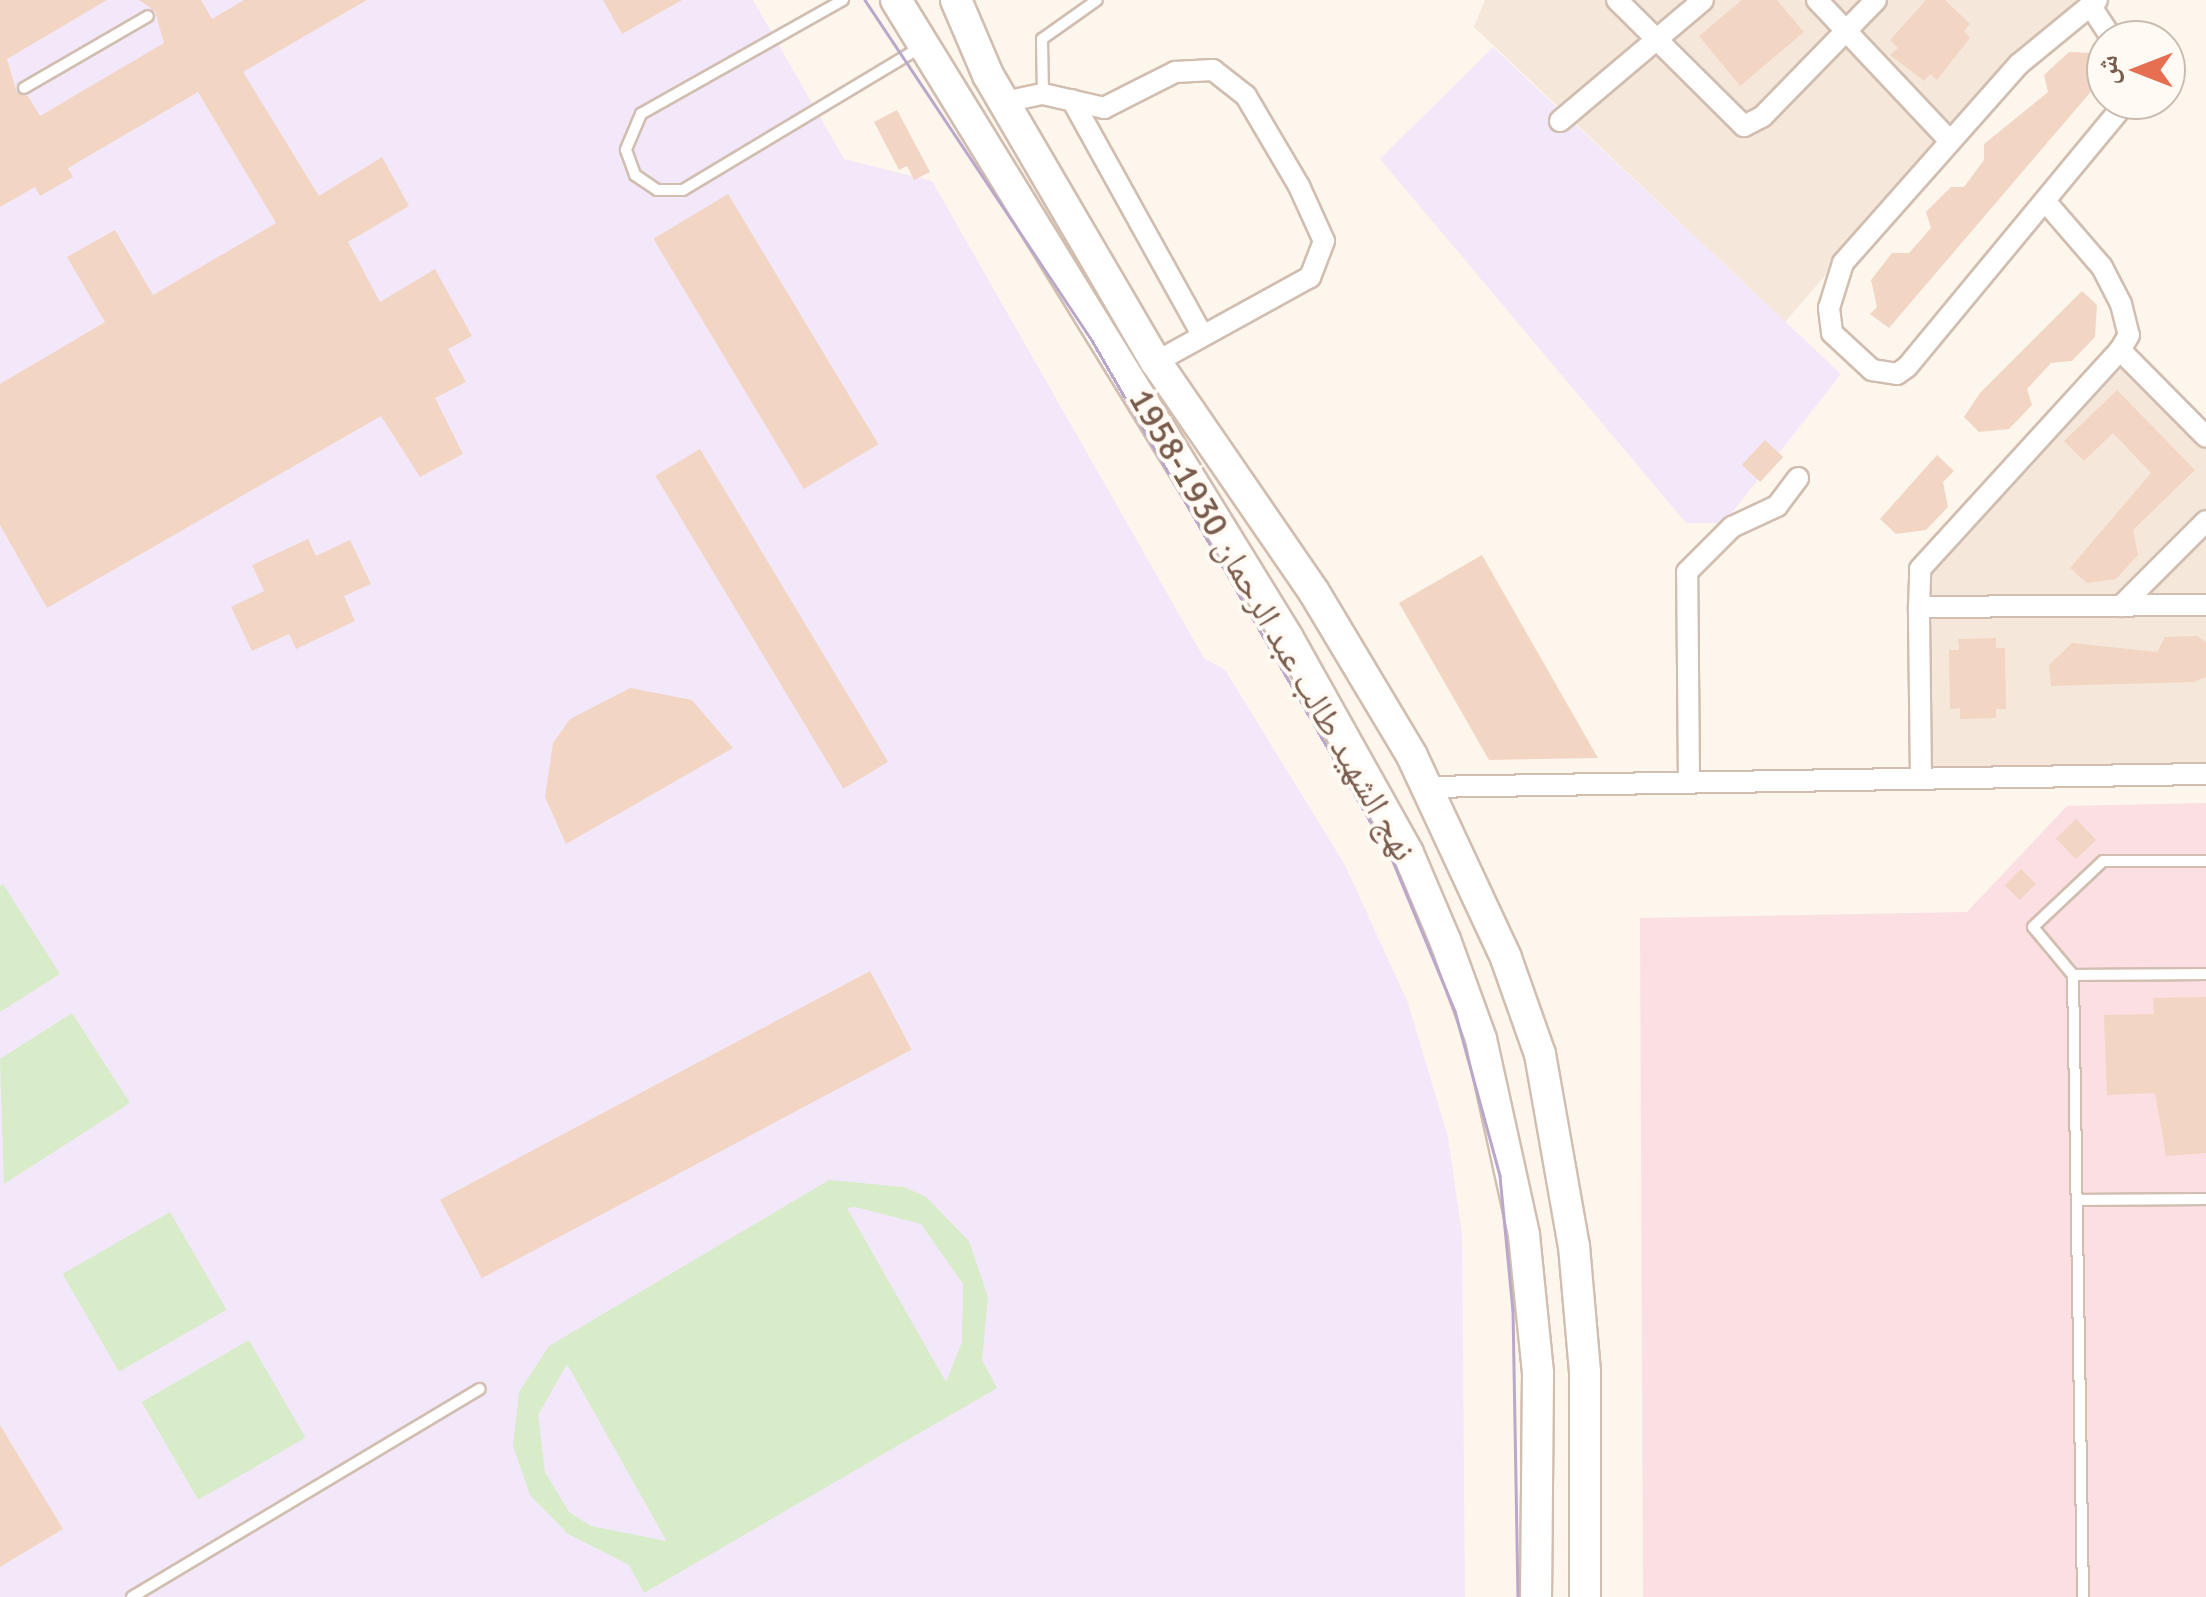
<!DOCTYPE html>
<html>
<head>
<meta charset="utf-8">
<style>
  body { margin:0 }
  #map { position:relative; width:2206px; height:1597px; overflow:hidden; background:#fdf6ec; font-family:Signika,"Noto Naskh Arabic",sans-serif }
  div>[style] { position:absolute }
  .residential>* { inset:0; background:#f5e8da }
  .education>* { inset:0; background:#f3e8fa }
  .medical>* { inset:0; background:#fbdfe3 }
  .green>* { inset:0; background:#d8ecc9; transform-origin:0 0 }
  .building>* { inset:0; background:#f3d5c3; transform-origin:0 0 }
  .roads { filter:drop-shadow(2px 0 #d1beb0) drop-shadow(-2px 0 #d1beb0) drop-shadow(0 2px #d1beb0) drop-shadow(0 -2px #d1beb0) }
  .lane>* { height:10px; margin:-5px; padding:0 5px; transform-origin:5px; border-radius:5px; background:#fff }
  .street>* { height:20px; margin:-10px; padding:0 10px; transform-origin:10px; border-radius:10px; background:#fff }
  .secondary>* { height:30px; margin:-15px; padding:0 15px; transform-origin:15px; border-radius:15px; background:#fff }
  .tram>* { height:2.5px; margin:-1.25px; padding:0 1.25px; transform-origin:1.25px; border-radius:1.25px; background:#b9a8c9 }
  span { translate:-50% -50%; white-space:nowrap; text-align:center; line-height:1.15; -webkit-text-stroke:8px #fffaf3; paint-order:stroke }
  .street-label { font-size:35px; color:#7a5c4d }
  .north { position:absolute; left:2086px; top:20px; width:100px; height:100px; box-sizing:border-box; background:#fffaf3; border:2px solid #cabbb1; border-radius:50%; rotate:270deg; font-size:28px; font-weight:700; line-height:40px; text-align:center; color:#7a5c4d }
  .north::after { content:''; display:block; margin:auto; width:35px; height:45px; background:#e76f51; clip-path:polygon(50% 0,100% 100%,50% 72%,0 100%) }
</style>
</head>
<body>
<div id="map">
  <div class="residential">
    <i style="clip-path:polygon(1485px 0,2088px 0,1991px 84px,1785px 322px,1474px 27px)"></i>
    <i style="clip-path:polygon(2120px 350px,2206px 437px,2206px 774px,1921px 779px,1920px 569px)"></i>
  </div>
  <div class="education">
    <i style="clip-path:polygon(0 0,753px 0,844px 159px,932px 181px,1204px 658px,1225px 670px,1345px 865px,1408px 1003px,1448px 1137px,1462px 1234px,1465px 1597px,0 1597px)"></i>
    <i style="clip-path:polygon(1493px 47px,1841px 374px,1724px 523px,1686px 523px,1380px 159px)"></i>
  </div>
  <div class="medical">
    <i style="clip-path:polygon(2206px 803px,2206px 1597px,1643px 1597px,1640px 918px,1967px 912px,2067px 806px)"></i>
  </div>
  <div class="green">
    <i style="clip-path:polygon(3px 884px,60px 974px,0 1012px,0 886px)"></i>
    <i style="clip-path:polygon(72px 1013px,130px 1103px,4px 1184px,0 1059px)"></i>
    <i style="clip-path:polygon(evenodd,829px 1180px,904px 1187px,926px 1197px,969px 1241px,988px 1297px,982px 1360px,997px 1388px,644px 1593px,629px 1565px,568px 1534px,530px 1495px,513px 1446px,519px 1392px,549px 1346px,829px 1180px,855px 1207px,921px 1224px,963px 1284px,962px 1342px,946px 1382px,847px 1208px,855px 1207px,829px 1180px,567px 1364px,666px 1540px,666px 1541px,591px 1526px,569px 1512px,545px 1472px,538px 1415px,567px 1364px)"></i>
    <i style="left:170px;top:1212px;width:113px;height:124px;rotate:60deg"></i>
    <i style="left:249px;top:1340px;width:113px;height:124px;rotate:60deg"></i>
  </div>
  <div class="building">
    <i style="clip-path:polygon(0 0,107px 0,7px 59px,17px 93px,28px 96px,40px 116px,164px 43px,155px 11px,139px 0,201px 0,212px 19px,244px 0,367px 0,243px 72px,319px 196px,382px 157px,409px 206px,348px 242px,380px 302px,435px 269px,472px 336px,448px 349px,466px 382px,435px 398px,463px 454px,420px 477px,381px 416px,47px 608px,0 525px,0 384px,105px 322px,67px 257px,115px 230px,153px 295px,276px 223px,198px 92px,68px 168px,73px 177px,40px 196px,35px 187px,0 207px)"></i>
    <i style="clip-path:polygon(603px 0,682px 0,622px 34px)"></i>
    <i style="clip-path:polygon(1742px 0,1777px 0,1804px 32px,1740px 86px,1699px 36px)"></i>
    <i style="clip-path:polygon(1926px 0,1945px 0,1970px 24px,1964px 31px,1970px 38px,1937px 80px,1930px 74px,1924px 81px,1890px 55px,1898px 48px,1890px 40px)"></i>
    <i style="clip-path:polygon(2100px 45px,2106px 74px,1889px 328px,1870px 314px,1877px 307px,1871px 280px,1892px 253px,1909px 253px,1931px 228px,1926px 212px,1951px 187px,1964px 187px,1984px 160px,1984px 144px,2048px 92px,2044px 75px,2069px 52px,2094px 53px)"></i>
    <i style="clip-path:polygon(897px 110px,930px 172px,914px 180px,907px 166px,899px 170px,874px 122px)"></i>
    <i style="left:728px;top:194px;width:292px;height:87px;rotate:59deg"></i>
    <i style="clip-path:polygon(2082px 291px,2097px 305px,2095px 337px,2072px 361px,2051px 363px,2027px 389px,2032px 405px,2009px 429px,1979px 432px,1964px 417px,1980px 393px)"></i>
    <i style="clip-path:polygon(2117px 390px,2195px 470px,2133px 530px,2138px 555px,2116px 579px,2087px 583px,2070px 568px,2151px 473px,2113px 433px,2084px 461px,2064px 441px)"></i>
    <i style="left:1765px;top:440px;width:25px;height:34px;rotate:43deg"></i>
    <i style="left:700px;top:449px;width:365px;height:52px;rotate:59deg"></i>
    <i style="clip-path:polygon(1937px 455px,1954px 471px,1943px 482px,1948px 507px,1926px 530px,1896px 534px,1880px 519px)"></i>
    <i style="clip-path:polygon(308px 539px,316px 556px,350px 540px,371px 584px,344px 596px,355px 621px,296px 649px,289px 634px,252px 651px,231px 607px,264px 591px,252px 565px)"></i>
    <i style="clip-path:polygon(1482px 555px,1598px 758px,1489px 760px,1399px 603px)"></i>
    <i style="clip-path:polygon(2197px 636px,2206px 642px,2206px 677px,2194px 682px,2051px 686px,2049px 665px,2072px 643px,2157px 652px,2165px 637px)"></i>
    <i style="clip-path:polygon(1996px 638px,1996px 648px,2005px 648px,2006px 709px,1996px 709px,1996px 718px,1960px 719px,1960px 708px,1950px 709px,1949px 650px,1959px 650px,1958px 639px)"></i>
    <i style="clip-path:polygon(630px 688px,692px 700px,733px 748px,566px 844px,545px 797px,553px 743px,570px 719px)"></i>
    <i style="left:2076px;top:819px;width:29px;height:28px;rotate:46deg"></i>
    <i style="left:2021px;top:869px;width:21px;height:23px;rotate:45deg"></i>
    <i style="left:870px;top:971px;width:89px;height:487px;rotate:62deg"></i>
    <i style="clip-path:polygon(2206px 997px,2206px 1153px,2166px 1156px,2155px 1093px,2107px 1095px,2104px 1015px,2154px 1014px,2153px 998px)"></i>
    <i style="clip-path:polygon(0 1425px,63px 1529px,0 1567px)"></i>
  </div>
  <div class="roads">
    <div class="lane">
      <i style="left:843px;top:0;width:232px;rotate:150.6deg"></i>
      <i style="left:641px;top:114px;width:39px;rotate:113deg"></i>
      <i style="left:626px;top:150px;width:27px;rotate:70deg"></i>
      <i style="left:635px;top:175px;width:27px;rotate:34deg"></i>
      <i style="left:657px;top:190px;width:26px"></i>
      <i style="left:683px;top:190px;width:275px;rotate:-31deg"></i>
      <i style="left:24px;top:88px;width:143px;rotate:-30.1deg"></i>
      <i style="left:1043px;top:93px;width:54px;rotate:-91.1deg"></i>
      <i style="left:1042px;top:39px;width:67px;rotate:-35.3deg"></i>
      <i style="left:2073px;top:975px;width:62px;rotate:-129.8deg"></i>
      <i style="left:2033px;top:927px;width:96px;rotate:-43.3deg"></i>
      <i style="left:2103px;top:861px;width:103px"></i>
      <i style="left:2077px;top:1200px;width:129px;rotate:-0.4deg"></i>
      <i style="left:132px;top:1597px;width:405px;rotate:-30.9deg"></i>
      <i style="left:2083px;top:1597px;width:622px;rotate:-90.92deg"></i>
      <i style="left:2073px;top:975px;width:133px;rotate:-0.4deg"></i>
    </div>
    <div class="street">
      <i style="left:1617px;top:0;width:179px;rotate:44.8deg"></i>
      <i style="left:1744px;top:126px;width:20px;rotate:-27deg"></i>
      <i style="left:1762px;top:117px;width:163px;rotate:-45.7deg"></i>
      <i style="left:1817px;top:0;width:194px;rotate:46.7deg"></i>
      <i style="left:2097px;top:0;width:101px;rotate:140.6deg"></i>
      <i style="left:2019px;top:64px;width:266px;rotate:131.5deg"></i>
      <i style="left:1843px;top:263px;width:47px;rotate:107.3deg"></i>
      <i style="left:1829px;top:308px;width:25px;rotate:83deg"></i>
      <i style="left:1832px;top:333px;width:54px;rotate:42.8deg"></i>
      <i style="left:1872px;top:370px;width:25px;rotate:9deg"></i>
      <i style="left:1897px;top:374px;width:12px;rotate:-35deg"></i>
      <i style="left:1907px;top:367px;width:347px;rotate:-50.4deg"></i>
      <i style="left:2090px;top:5px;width:42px;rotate:56.7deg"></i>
      <i style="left:1072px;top:100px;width:269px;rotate:61deg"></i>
      <i style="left:1004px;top:102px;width:40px;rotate:-12deg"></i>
      <i style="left:1043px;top:94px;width:63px;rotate:12.9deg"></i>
      <i style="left:1104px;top:108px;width:80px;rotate:-26.9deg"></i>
      <i style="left:1175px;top:72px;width:38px;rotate:-3deg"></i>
      <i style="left:1213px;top:70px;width:42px;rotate:38.2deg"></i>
      <i style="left:1246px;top:96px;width:104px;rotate:59.5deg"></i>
      <i style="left:1299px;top:186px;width:60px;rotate:65.6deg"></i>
      <i style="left:1324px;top:241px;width:39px;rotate:111deg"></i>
      <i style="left:1310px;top:277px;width:176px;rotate:151.1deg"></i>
      <i style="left:1560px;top:121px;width:187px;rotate:-40.2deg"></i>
      <i style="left:2045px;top:201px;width:87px;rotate:49.2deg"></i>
      <i style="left:2102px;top:267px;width:42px;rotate:62.8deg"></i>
      <i style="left:2121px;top:304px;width:32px;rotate:76deg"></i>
      <i style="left:2129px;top:335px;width:17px;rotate:121deg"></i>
      <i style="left:2121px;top:606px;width:120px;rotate:-45deg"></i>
      <i style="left:1919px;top:607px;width:38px;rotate:-88deg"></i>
      <i style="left:1920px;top:569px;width:297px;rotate:-47.6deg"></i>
      <i style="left:2120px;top:350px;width:122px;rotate:45.3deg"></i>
      <i style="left:1921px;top:779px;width:172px;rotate:-90.7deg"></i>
      <i style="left:1919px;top:607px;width:287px;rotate:-0.4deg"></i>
      <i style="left:1689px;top:783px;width:211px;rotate:-90.5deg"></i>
      <i style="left:1687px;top:572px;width:64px;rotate:-45deg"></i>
      <i style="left:1732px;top:527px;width:50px;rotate:-25deg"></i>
      <i style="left:1777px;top:506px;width:35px;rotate:-53deg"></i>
      <i style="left:1427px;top:787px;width:779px;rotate:-0.96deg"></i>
    </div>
    <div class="secondary">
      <i style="left:896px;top:0;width:749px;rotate:58.43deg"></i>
      <i style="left:1288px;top:638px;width:246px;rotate:60.8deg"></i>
      <i style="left:1408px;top:853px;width:95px;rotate:67deg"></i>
      <i style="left:1445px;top:940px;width:105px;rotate:70deg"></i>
      <i style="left:1481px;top:1039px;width:201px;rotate:77.6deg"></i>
      <i style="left:1524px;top:1235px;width:139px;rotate:84.2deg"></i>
      <i style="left:1538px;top:1373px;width:224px;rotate:90.5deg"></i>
      <i style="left:956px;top:0;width:82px;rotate:66.9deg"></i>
      <i style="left:988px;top:75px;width:333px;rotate:59.7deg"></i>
      <i style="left:1156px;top:362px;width:279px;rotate:55.5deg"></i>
      <i style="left:1314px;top:592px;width:191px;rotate:59.1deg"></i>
      <i style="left:1412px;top:756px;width:223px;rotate:65deg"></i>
      <i style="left:1506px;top:958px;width:102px;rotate:70.5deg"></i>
      <i style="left:1540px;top:1054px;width:195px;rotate:80deg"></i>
      <i style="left:1574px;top:1246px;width:126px;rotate:85deg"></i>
      <i style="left:1585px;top:1372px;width:225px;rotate:90deg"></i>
    </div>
  </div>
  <div class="tram">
    <i style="left:865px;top:0;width:405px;rotate:56.3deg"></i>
    <i style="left:1090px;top:337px;width:603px;rotate:59.95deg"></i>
    <i style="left:1392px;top:859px;width:165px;rotate:67.5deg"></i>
    <i style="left:1455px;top:1011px;width:171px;rotate:74.7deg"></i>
    <i style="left:1500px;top:1176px;width:135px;rotate:84.5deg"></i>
    <i style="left:1513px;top:1310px;width:287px;rotate:89deg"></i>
  </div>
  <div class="street-label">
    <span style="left:1272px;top:625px;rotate:60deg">نهج الشهيد طالب عبد الرحمان 1930-1958</span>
  </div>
  <div class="north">ش</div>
</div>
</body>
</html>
